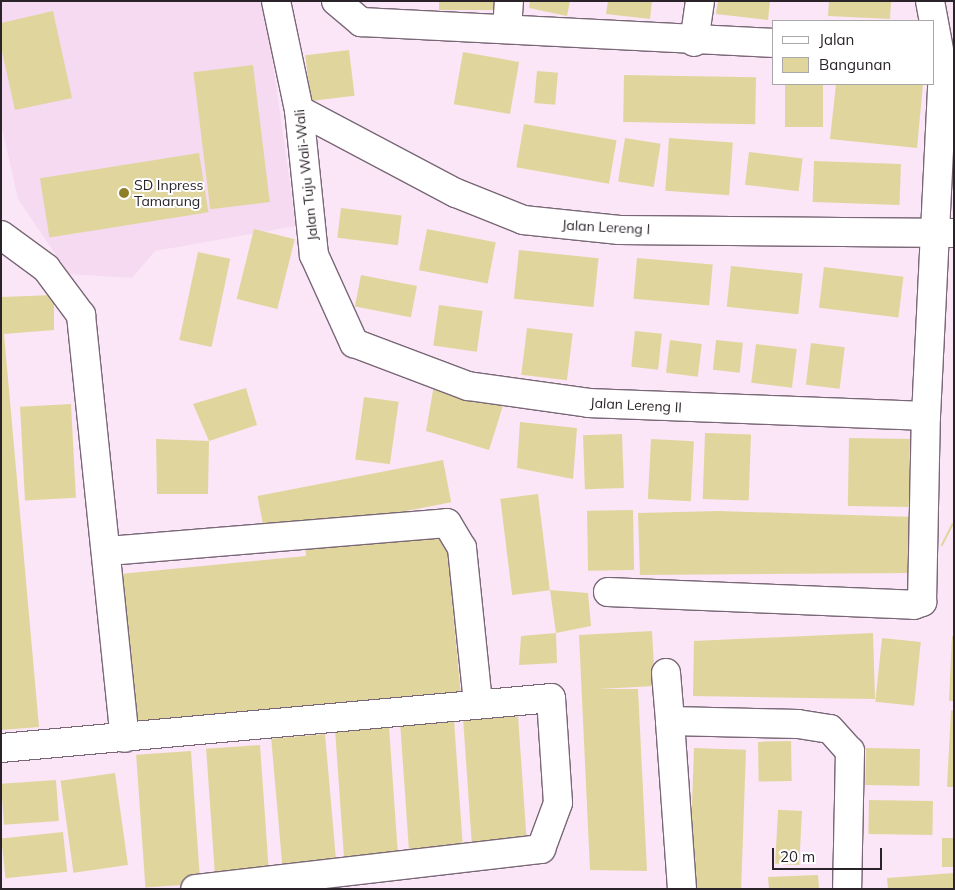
<!DOCTYPE html>
<html>
<head>
<meta charset="utf-8">
<style>
  body { margin:0 }
  #map { position:relative; width:955px; height:890px; overflow:hidden; background:#fae6f7; font-family:Mulish,sans-serif }
  div>[style] { position:absolute }
  .built>* { inset:0; background:#f5daf1 }
  .building>* { inset:0; background:#e0d69d; transform-origin:0 0 }
  .roads { filter:drop-shadow(1px 0 #796776) drop-shadow(-1px 0 #796776) drop-shadow(0 1px #796776) drop-shadow(0 -1px #796776) }
  .street>* { height:28px; margin:-14px; padding:0 14px; transform-origin:14px; border-radius:14px; background:#fff }
  .dots>* { width:14px; height:14px; translate:-50% -50%; box-sizing:border-box; border:2px solid #fff; border-radius:50% }
  span { translate:-50% -50%; white-space:nowrap; text-align:center; line-height:1.15; -webkit-text-stroke:4px #fff; paint-order:stroke }
  .street-label { font-size:14px; color:#2b232a }
  .poi-label { font-size:14px; color:#2b232a }
  .left { translate:0 -50%; text-align:left }
  .frame { position:absolute; inset:0; border:2px solid #2b232a; pointer-events:none }
  .legend { position:absolute; left:772px; top:20px; width:162px; height:65px; box-sizing:border-box; background:#fff; border:1px solid #aaa7aa; margin:0; padding:6px 9px; list-style:none; font-size:15px; color:#2b232a }
  .legend li { display:flex; align-items:center; gap:10px; height:25px }
  .legend b { width:25px; border:1px solid #aaa7aa }
  .scale { position:absolute; left:772px; top:848px; width:110px; height:22px; box-sizing:border-box; border:2px solid #2b232a; border-top:0; padding-left:6px; font-size:15px; line-height:18px; white-space:nowrap; color:#2b232a; -webkit-text-stroke:4px #fff; paint-order:stroke }
</style>
</head>
<body>
<div id="map">
  <div class="built">
    <i style="clip-path:polygon(1px 1px,264px 1px,296px 226px,155px 251px,132px 278px,69px 274px,18px 199px,1px 123px)"></i>
  </div>
  <div class="building">
    <i style="left:439px;top:1px;width:63px;height:9px"></i>
    <i style="clip-path:polygon(530px 1px,570px 1px,567px 16px,529px 8px)"></i>
    <i style="clip-path:polygon(608px 1px,652px 1px,650px 19px,606px 14px)"></i>
    <i style="clip-path:polygon(718px 1px,770px 1px,768px 20px,716px 14px)"></i>
    <i style="clip-path:polygon(829px 1px,891px 1px,890px 19px,828px 16px)"></i>
    <i style="clip-path:polygon(53px 11px,72px 98px,15px 110px,1px 47px,1px 23px)"></i>
    <i style="left:349px;top:50px;width:46px;height:44px;rotate:83deg"></i>
    <i style="left:463px;top:52px;width:57px;height:53px;rotate:10deg"></i>
    <i style="left:253px;top:65px;width:138px;height:60px;rotate:83deg"></i>
    <i style="left:537px;top:71px;width:21px;height:32px;rotate:5deg"></i>
    <i style="left:624px;top:75px;width:132px;height:47px;rotate:1deg"></i>
    <i style="left:785px;top:84px;width:38px;height:43px"></i>
    <i style="clip-path:polygon(836px 84px,923px 84px,917px 148px,830px 139px)"></i>
    <i style="left:524px;top:124px;width:94px;height:44px;rotate:10deg"></i>
    <i style="left:625px;top:138px;width:36px;height:44px;rotate:9deg"></i>
    <i style="left:669px;top:138px;width:64px;height:53px;rotate:4deg"></i>
    <i style="left:749px;top:152px;width:54px;height:33px;rotate:7deg"></i>
    <i style="left:199px;top:153px;width:60px;height:161px;rotate:81deg"></i>
    <i style="left:814px;top:161px;width:87px;height:41px;rotate:2deg"></i>
    <i style="left:341px;top:208px;width:61px;height:30px;rotate:7deg"></i>
    <i style="left:254px;top:229px;width:42px;height:72px;rotate:14deg"></i>
    <i style="left:427px;top:229px;width:70px;height:42px;rotate:11deg"></i>
    <i style="left:519px;top:250px;width:80px;height:49px;rotate:6deg"></i>
    <i style="left:198px;top:252px;width:33px;height:90px;rotate:12deg"></i>
    <i style="left:637px;top:258px;width:76px;height:41px;rotate:5deg"></i>
    <i style="left:731px;top:266px;width:72px;height:41px;rotate:6deg"></i>
    <i style="left:824px;top:267px;width:80px;height:41px;rotate:7deg"></i>
    <i style="left:361px;top:275px;width:57px;height:32px;rotate:11deg"></i>
    <i style="clip-path:polygon(54px 295px,54px 330px,4px 334px,39px 727px,1px 730px,1px 297px)"></i>
    <i style="left:439px;top:305px;width:44px;height:41px;rotate:8deg"></i>
    <i style="left:527px;top:328px;width:46px;height:47px;rotate:7deg"></i>
    <i style="left:635px;top:331px;width:27px;height:36px;rotate:6deg"></i>
    <i style="left:670px;top:340px;width:32px;height:33px;rotate:7deg"></i>
    <i style="left:716px;top:340px;width:27px;height:30px;rotate:6deg"></i>
    <i style="left:811px;top:343px;width:34px;height:42px;rotate:7deg"></i>
    <i style="left:756px;top:344px;width:41px;height:39px;rotate:7deg"></i>
    <i style="clip-path:polygon(435px 379px,506px 396px,489px 450px,426px 431px)"></i>
    <i style="clip-path:polygon(246px 388px,257px 425px,209px 441px,208px 494px,157px 494px,156px 439px,209px 441px,193px 404px)"></i>
    <i style="left:364px;top:397px;width:35px;height:63px;rotate:8deg"></i>
    <i style="left:71px;top:404px;width:94px;height:51px;rotate:87deg"></i>
    <i style="clip-path:polygon(520px 422px,577px 428px,573px 479px,517px 468px)"></i>
    <i style="left:705px;top:433px;width:46px;height:66px;rotate:2deg"></i>
    <i style="left:622px;top:434px;width:54px;height:39px;rotate:88deg"></i>
    <i style="left:849px;top:438px;width:61px;height:68px;rotate:1deg"></i>
    <i style="left:651px;top:439px;width:43px;height:60px;rotate:3deg"></i>
    <i style="left:443px;top:460px;width:43px;height:189px;rotate:79deg"></i>
    <i style="left:538px;top:494px;width:97px;height:38px;rotate:83deg"></i>
    <i style="left:633px;top:510px;width:60px;height:46px;rotate:89deg"></i>
    <i style="clip-path:polygon(719px 511px,915px 517px,912px 573px,640px 575px,638px 513px)"></i>
    <i style="left:952px;top:523px;width:2px;height:25px;rotate:27deg"></i>
    <i style="clip-path:polygon(446px 534px,461px 697px,134px 727px,120px 574px,306px 556px,305px 547px)"></i>
    <i style="clip-path:polygon(550px 590px,588px 593px,591px 626px,556px 633px,557px 663px,519px 665px,521px 636px,556px 633px)"></i>
    <i style="clip-path:polygon(652px 631px,655px 686px,599px 689px,638px 689px,647px 871px,590px 870px,579px 635px)"></i>
    <i style="clip-path:polygon(873px 633px,875px 699px,693px 696px,694px 641px)"></i>
    <i style="clip-path:polygon(952px 636px,954px 636px,954px 701px,949px 701px)"></i>
    <i style="left:882px;top:638px;width:39px;height:64px;rotate:6deg"></i>
    <i style="clip-path:polygon(951px 710px,954px 711px,954px 787px,947px 787px)"></i>
    <i style="left:518px;top:716px;width:132px;height:55px;rotate:86deg"></i>
    <i style="left:454px;top:720px;width:133px;height:54px;rotate:86deg"></i>
    <i style="left:389px;top:727px;width:133px;height:54px;rotate:86deg"></i>
    <i style="left:325px;top:734px;width:133px;height:54px;rotate:85deg"></i>
    <i style="left:791px;top:741px;width:40px;height:33px;rotate:89deg"></i>
    <i style="left:260px;top:745px;width:133px;height:54px;rotate:86deg"></i>
    <i style="left:694px;top:748px;width:52px;height:141px;rotate:2deg"></i>
    <i style="left:866px;top:748px;width:54px;height:37px;rotate:1deg"></i>
    <i style="left:191px;top:751px;width:133px;height:55px;rotate:86deg"></i>
    <i style="left:115px;top:773px;width:93px;height:55px;rotate:82deg"></i>
    <i style="left:56px;top:780px;width:41px;height:55px;rotate:86deg"></i>
    <i style="left:869px;top:800px;width:64px;height:34px;rotate:1deg"></i>
    <i style="left:802px;top:811px;width:54px;height:24px;rotate:93deg"></i>
    <i style="left:63px;top:832px;width:40px;height:62px;rotate:84deg"></i>
    <i style="left:942px;top:838px;width:12px;height:29px"></i>
    <i style="clip-path:polygon(954px 873px,954px 889px,888px 889px,887px 878px)"></i>
    <i style="clip-path:polygon(818px 875px,819px 889px,769px 889px,768px 877px)"></i>
  </div>
  <div class="roads">
    <div class="street">
      <i style="left:276px;top:1px;width:111px;rotate:78.1deg"></i>
      <i style="left:299px;top:110px;width:146px;rotate:84.1deg"></i>
      <i style="left:314px;top:255px;width:97px;rotate:65.6deg"></i>
      <i style="left:354px;top:343px;width:122px;rotate:20.7deg"></i>
      <i style="left:468px;top:386px;width:122px;rotate:8deg"></i>
      <i style="left:589px;top:403px;width:337px;rotate:2.2deg"></i>
      <i style="left:336px;top:1px;width:33px;rotate:40deg"></i>
      <i style="left:361px;top:22px;width:414px;rotate:2.9deg"></i>
      <i style="left:507px;top:29px;width:28px;rotate:-86deg"></i>
      <i style="left:694px;top:42px;width:41px;rotate:-81.7deg"></i>
      <i style="left:299px;top:110px;width:178px;rotate:27.9deg"></i>
      <i style="left:456px;top:193px;width:72px;rotate:21.9deg"></i>
      <i style="left:523px;top:220px;width:97px;rotate:5.9deg"></i>
      <i style="left:619px;top:230px;width:335px;rotate:0.5deg"></i>
      <i style="left:1px;top:235px;width:56px;rotate:36.3deg"></i>
      <i style="left:46px;top:268px;width:59px;rotate:53.3deg"></i>
      <i style="left:81px;top:315px;width:425px;rotate:84.1deg"></i>
      <i style="left:108px;top:551px;width:340px;rotate:-4.7deg"></i>
      <i style="left:447px;top:523px;width:29px;rotate:59deg"></i>
      <i style="left:462px;top:548px;width:156px;rotate:84.1deg"></i>
      <i style="left:608px;top:592px;width:306px;rotate:2.4deg"></i>
      <i style="left:914px;top:605px;width:9px;rotate:-21deg"></i>
      <i style="left:922px;top:602px;width:186px;rotate:-88.8deg"></i>
      <i style="left:926px;top:416px;width:345px;rotate:-87.2deg"></i>
      <i style="left:943px;top:71px;width:71px;rotate:-100.5deg"></i>
      <i style="left:666px;top:673px;width:48px;rotate:85.2deg"></i>
      <i style="left:1px;top:748px;width:552px;rotate:-5.19deg"></i>
      <i style="left:551px;top:698px;width:105px;rotate:86.2deg"></i>
      <i style="left:558px;top:803px;width:49px;rotate:110.3deg"></i>
      <i style="left:541px;top:849px;width:348px;rotate:173.4deg"></i>
      <i style="left:682px;top:889px;width:168px;rotate:-94.1deg"></i>
      <i style="left:670px;top:721px;width:128px;rotate:1.3deg"></i>
      <i style="left:798px;top:724px;width:32px;rotate:9deg"></i>
      <i style="left:830px;top:729px;width:30px;rotate:48deg"></i>
      <i style="left:850px;top:751px;width:138px;rotate:91.2deg"></i>
    </div>
  </div>
  <div class="dots">
    <i style="left:124px;top:193px;background:#8e7f26"></i>
  </div>
  <div class="street-label">
    <span style="left:306px;top:175px;rotate:-96deg">Jalan Tuju Wali-Wali</span>
    <span style="left:606px;top:227px;rotate:3deg">Jalan Lereng I</span>
    <span style="left:636px;top:405px;rotate:3deg">Jalan Lereng II</span>
  </div>
  <div class="poi-label">
    <span class="left" style="left:134px;top:193px">SD Inpress<br>Tamarung</span>
  </div>
  <div class="frame"></div>
  <ul class="legend">
  <li><b style="height:6px;background:#fff"></b>Jalan</li>
  <li><b style="height:14px;background:#e0d69d"></b>Bangunan</li>
  </ul>
  <div class="scale">20 m</div>
</div>
</body>
</html>
